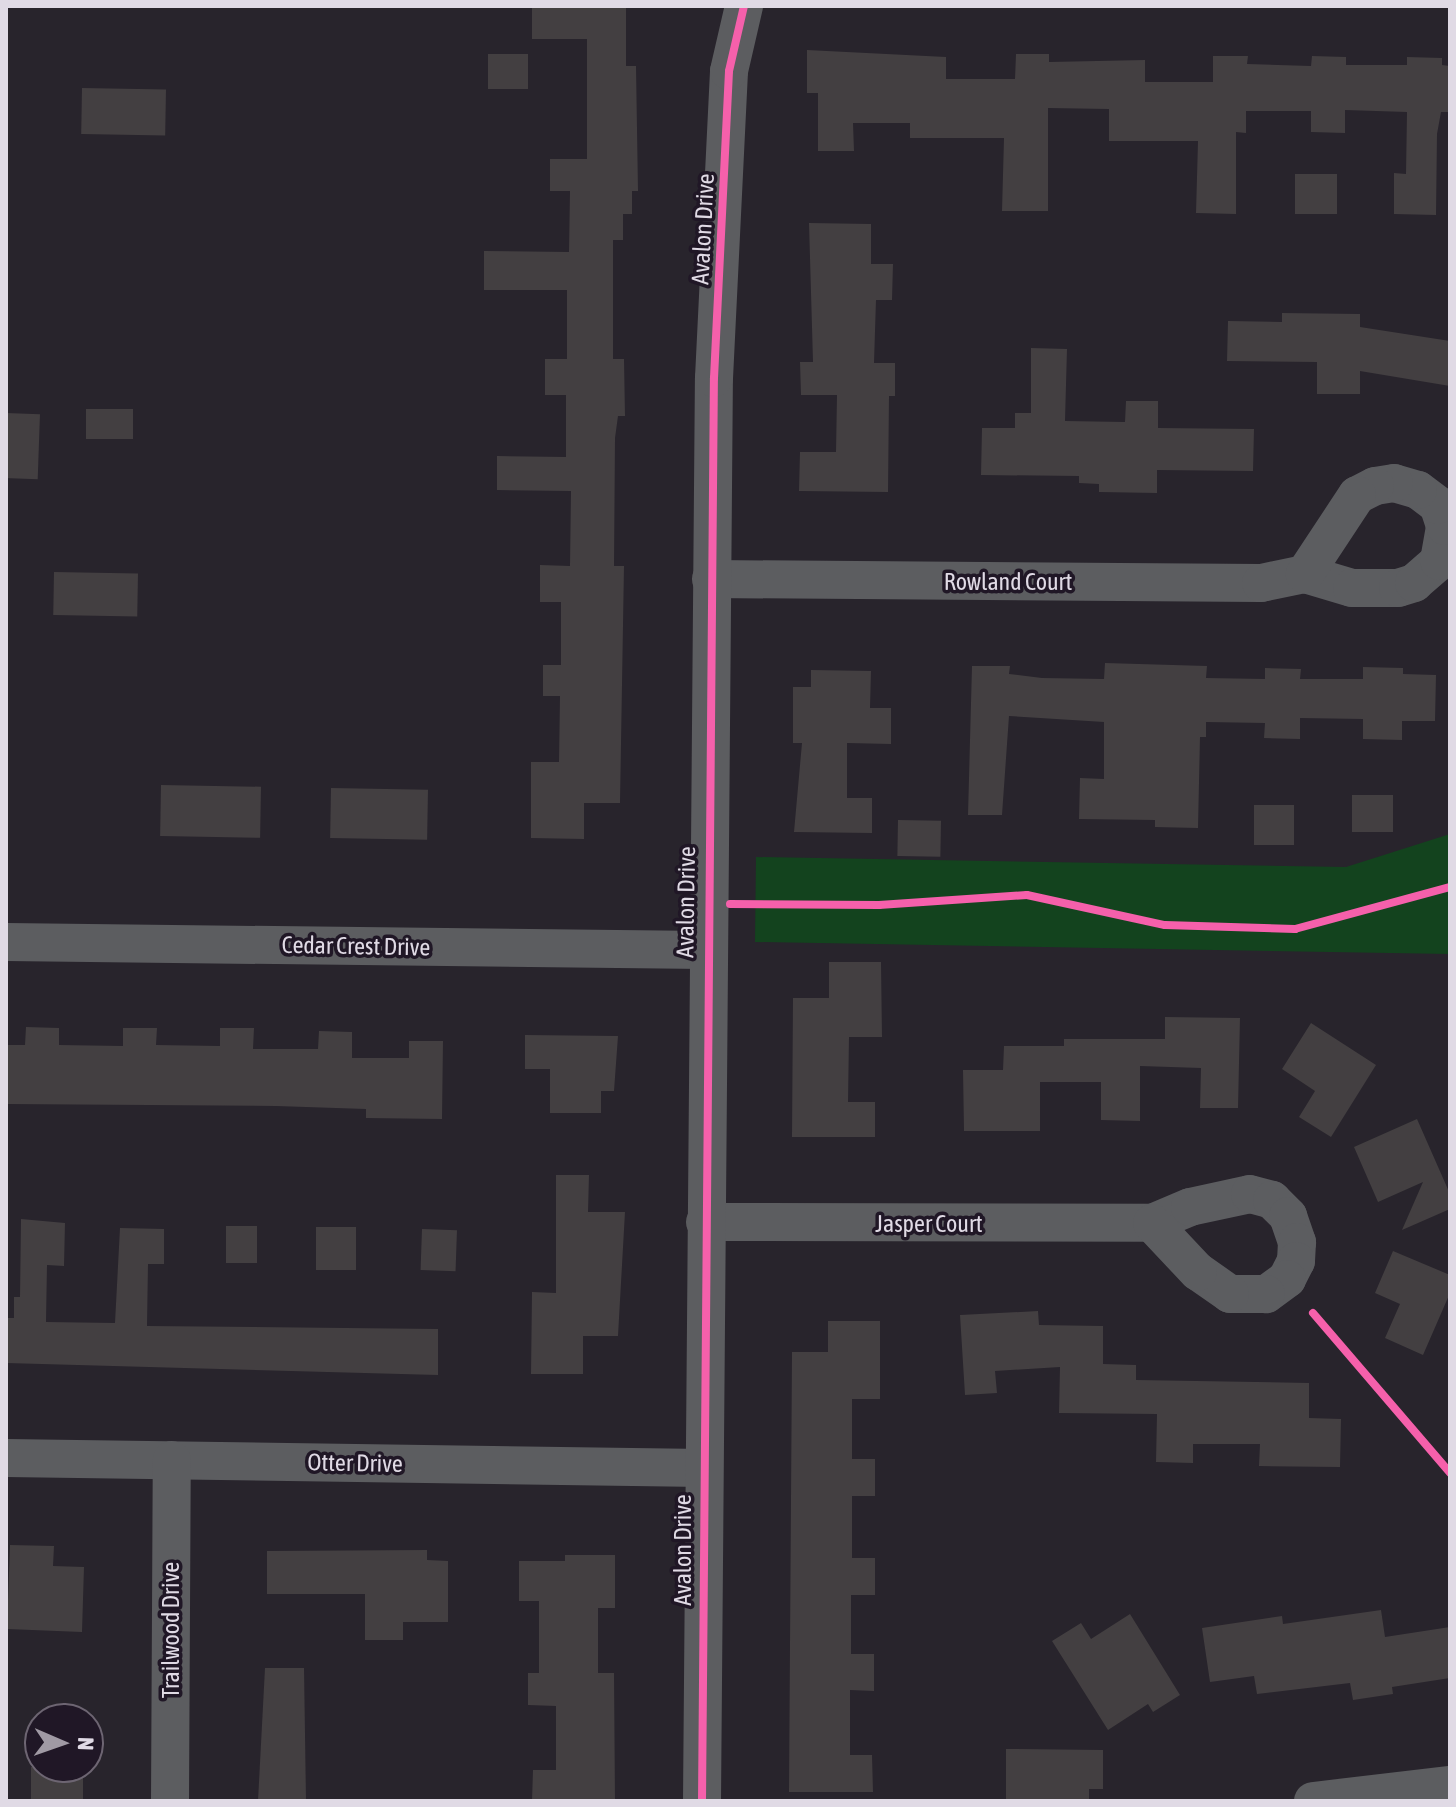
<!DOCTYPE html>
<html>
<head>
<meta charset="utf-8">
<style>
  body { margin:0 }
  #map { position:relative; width:1456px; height:1807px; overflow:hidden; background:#28242c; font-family:"Asap Condensed",sans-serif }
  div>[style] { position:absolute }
  .green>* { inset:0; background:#13431e }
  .building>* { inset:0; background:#433f41; transform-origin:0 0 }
  .street>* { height:38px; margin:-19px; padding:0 19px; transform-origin:19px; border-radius:19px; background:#5c5d60 }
  .cycleway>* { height:8px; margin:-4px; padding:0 4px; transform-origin:4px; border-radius:4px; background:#f560ab }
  span { translate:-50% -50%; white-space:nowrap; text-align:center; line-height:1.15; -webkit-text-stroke:7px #201726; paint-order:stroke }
  .street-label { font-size:24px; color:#e0dae5 }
  .frame { position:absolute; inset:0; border:8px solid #e0dae5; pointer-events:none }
  .north { position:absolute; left:24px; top:1703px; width:80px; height:80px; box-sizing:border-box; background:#201726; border:2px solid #6d6572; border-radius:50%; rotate:92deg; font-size:22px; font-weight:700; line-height:32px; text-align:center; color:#e0dae5 }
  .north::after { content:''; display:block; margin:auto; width:28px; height:36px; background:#a09aa4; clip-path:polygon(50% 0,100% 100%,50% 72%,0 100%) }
</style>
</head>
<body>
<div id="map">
  <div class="green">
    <i style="clip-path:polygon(1450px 834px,1450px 954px,755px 942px,756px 857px,1346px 867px)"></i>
  </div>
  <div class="building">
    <i style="clip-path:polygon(532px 6px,626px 6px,626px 66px,636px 66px,638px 191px,632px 191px,632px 214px,623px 214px,623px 240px,613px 240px,613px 359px,624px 359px,625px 416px,618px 416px,615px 438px,614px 566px,624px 566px,620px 803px,584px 803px,584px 839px,531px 838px,531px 762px,559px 762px,560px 696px,543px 696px,543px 665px,561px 665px,561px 602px,540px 602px,540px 565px,570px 566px,571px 491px,497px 490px,497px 456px,566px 457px,566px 395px,545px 395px,545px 359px,567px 359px,567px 290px,484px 290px,484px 251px,569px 252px,570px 191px,550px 191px,550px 159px,587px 159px,587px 39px,532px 39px)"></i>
    <i style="clip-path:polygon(807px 50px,946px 57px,946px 79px,1015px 79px,1016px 54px,1049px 54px,1049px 62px,1145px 60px,1145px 82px,1213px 82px,1213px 56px,1248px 56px,1247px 64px,1311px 66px,1312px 56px,1346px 57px,1346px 65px,1407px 65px,1407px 57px,1442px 58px,1442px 65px,1450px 66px,1450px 112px,1441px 112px,1437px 134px,1436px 215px,1394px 214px,1394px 173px,1406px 174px,1407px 112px,1345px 110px,1345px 133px,1311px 132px,1311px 111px,1246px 111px,1246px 133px,1236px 132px,1236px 214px,1196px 213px,1198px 141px,1109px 141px,1109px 109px,1048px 108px,1048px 211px,1002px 211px,1004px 138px,910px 138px,910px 123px,853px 123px,854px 151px,818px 151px,818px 93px,807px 93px)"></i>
    <i style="left:488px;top:54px;width:40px;height:35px"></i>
    <i style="left:82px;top:88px;width:84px;height:46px;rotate:1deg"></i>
    <i style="left:1295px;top:174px;width:42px;height:40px"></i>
    <i style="clip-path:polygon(809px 223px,871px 224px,871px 264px,893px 264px,892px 300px,876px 300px,874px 363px,895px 363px,895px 396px,889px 396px,888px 492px,799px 491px,800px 452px,836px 452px,837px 395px,801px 395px,800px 362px,813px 362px)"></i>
    <i style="clip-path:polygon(1282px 313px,1360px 314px,1360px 327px,1450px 341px,1450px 386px,1360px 371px,1360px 394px,1317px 394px,1317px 362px,1227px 361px,1228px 321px,1282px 322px)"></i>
    <i style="clip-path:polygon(1031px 348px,1067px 349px,1065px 421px,1125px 422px,1126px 401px,1158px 401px,1158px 428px,1254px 429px,1253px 471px,1157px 470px,1157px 493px,1099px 492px,1099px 484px,1079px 483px,1079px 476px,981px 475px,982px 428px,1015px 428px,1015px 413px,1031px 413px)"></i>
    <i style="left:86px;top:409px;width:47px;height:30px"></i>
    <i style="left:6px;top:413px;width:34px;height:65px;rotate:2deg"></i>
    <i style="left:54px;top:572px;width:84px;height:43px;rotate:1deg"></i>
    <i style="clip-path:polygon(1105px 663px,1207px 666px,1206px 678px,1265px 679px,1265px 668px,1301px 669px,1300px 679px,1363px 679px,1363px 667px,1403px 668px,1403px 674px,1436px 675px,1435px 721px,1402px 721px,1402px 740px,1363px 739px,1363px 719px,1300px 718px,1300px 739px,1264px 738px,1265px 723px,1206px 722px,1206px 737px,1200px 737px,1198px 828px,1155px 827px,1155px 820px,1079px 819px,1080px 778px,1104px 779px,1104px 722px,1009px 716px,1002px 815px,968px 815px,972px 666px,1010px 666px,1009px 674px,1042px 678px,1104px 679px)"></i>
    <i style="clip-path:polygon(811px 670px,871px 671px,870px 708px,891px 708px,891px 744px,847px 743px,847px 798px,872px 798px,872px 833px,794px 832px,802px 743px,793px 743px,793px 687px,811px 687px)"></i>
    <i style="left:161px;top:785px;width:100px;height:51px;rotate:1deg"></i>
    <i style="left:331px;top:788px;width:97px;height:50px;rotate:1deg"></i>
    <i style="left:1352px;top:795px;width:41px;height:37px"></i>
    <i style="left:1254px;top:805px;width:40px;height:40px"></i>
    <i style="left:898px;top:820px;width:43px;height:36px;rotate:1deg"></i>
    <i style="clip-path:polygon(829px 962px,881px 962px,882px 1037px,849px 1037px,848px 1102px,875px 1102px,875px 1137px,792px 1137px,793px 998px,829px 998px)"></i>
    <i style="clip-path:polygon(1165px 1017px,1240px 1018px,1238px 1108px,1200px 1108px,1201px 1068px,1140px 1066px,1140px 1121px,1101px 1120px,1101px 1082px,1040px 1082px,1040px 1131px,964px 1131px,963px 1070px,1003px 1070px,1004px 1046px,1064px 1046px,1064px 1039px,1165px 1039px)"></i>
    <i style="clip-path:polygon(1311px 1023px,1376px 1065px,1331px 1137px,1299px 1117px,1315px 1091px,1282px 1069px)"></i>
    <i style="clip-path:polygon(26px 1027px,59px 1028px,59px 1045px,123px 1046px,123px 1028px,157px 1028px,156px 1045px,220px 1046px,220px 1028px,254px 1028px,253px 1049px,318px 1049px,319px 1031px,352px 1032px,352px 1058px,409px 1058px,409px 1041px,443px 1041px,442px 1119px,366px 1118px,366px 1109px,276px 1106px,6px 1104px,6px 1045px,25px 1045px)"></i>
    <i style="clip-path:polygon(525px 1035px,618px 1036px,614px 1091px,601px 1091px,601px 1113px,550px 1113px,550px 1069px,525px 1069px)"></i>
    <i style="clip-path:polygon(1417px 1119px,1450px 1194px,1450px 1209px,1402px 1230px,1423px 1182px,1378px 1202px,1354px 1147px)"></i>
    <i style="clip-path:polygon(556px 1175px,589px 1175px,588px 1212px,625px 1212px,618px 1336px,583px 1336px,583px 1374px,531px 1374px,532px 1292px,556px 1293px)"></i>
    <i style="clip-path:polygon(21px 1219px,65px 1223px,64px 1266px,47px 1265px,46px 1322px,115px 1323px,120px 1228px,164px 1229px,164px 1264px,148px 1264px,147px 1326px,438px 1329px,438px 1375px,6px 1363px,6px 1318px,14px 1318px,14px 1297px,20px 1297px)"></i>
    <i style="left:226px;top:1226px;width:31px;height:37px"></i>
    <i style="left:316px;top:1227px;width:40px;height:43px"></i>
    <i style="left:422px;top:1229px;width:35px;height:41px;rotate:2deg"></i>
    <i style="clip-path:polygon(1393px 1251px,1450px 1275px,1450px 1293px,1423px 1355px,1385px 1338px,1400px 1304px,1375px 1293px)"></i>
    <i style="clip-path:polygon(1038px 1311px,1039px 1325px,1103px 1326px,1103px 1364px,1136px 1365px,1136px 1380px,1309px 1383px,1309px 1418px,1341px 1419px,1340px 1467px,1259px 1466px,1260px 1444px,1193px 1444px,1193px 1463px,1156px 1462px,1157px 1414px,1059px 1413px,1060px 1367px,995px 1371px,997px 1393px,965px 1395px,960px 1315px)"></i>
    <i style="clip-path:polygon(828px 1321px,880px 1321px,880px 1399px,852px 1399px,852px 1459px,875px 1459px,875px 1496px,852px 1496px,852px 1558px,875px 1558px,875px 1595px,851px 1595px,851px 1654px,874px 1654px,874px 1691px,850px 1690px,850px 1755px,872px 1755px,873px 1792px,789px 1792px,792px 1352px,828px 1352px)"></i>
    <i style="clip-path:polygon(10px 1545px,54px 1546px,53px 1566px,84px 1567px,82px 1632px,7px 1629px)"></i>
    <i style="clip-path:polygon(427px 1550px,427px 1560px,448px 1561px,448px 1622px,403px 1622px,403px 1640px,365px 1640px,365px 1594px,267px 1594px,267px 1551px)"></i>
    <i style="clip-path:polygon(565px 1555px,615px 1555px,615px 1608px,598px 1608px,598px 1673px,614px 1673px,615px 1801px,532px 1801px,533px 1770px,556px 1770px,556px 1706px,528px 1705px,528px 1673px,539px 1673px,539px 1601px,519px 1601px,519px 1561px,565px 1561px)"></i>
    <i style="clip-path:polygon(1381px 1610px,1385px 1637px,1450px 1627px,1450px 1678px,1392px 1687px,1393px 1694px,1353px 1700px,1350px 1683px,1257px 1694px,1254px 1676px,1210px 1682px,1202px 1628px,1282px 1616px,1283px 1624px)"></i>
    <i style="clip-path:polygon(1130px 1614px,1180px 1695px,1153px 1712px,1148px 1704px,1108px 1730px,1052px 1641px,1081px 1623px,1091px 1639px)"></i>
    <i style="clip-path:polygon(265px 1668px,304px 1668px,306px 1801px,258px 1801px)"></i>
    <i style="clip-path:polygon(1006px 1749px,1103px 1750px,1103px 1789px,1089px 1789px,1089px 1801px,1006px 1801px)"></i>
    <i style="left:31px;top:1767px;width:52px;height:34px"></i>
  </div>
  <div class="street">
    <i style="left:711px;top:579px;width:550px;rotate:0.42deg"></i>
    <i style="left:1261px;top:583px;width:45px;rotate:-11.6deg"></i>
    <i style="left:1305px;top:574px;width:49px;rotate:16.6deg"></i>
    <i style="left:1352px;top:588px;width:46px"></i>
    <i style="left:1398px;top:588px;width:17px;rotate:-17deg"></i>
    <i style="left:1414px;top:583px;width:33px;rotate:-41deg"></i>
    <i style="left:1439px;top:561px;width:36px;rotate:-80deg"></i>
    <i style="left:1445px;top:526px;width:22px;rotate:-108deg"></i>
    <i style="left:1438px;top:505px;width:25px;rotate:-143deg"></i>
    <i style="left:1418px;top:490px;width:25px;rotate:-164deg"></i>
    <i style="left:1394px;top:483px;width:19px;rotate:171deg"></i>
    <i style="left:1375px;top:486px;width:20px;rotate:153deg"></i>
    <i style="left:1357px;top:495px;width:95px;rotate:123.4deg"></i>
    <i style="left:6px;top:942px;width:699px;rotate:0.66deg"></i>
    <i style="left:705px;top:1222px;width:447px;rotate:0.1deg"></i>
    <i style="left:1152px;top:1223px;width:41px;rotate:-22.8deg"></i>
    <i style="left:1190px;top:1207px;width:61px;rotate:-12.2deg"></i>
    <i style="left:1250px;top:1194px;width:23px;rotate:15deg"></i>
    <i style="left:1272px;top:1200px;width:23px;rotate:45deg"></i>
    <i style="left:1288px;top:1216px;width:28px;rotate:71deg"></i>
    <i style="left:1297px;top:1242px;width:19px;rotate:93deg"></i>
    <i style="left:1296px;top:1261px;width:20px;rotate:117deg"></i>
    <i style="left:1287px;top:1279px;width:26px;rotate:144deg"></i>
    <i style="left:1266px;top:1294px;width:36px;rotate:180deg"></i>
    <i style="left:1230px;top:1294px;width:39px;rotate:-145deg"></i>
    <i style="left:1198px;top:1272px;width:67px;rotate:-133.2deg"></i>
    <i style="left:6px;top:1458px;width:698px;rotate:0.82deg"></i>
    <i style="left:170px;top:1801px;width:341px;rotate:-89.7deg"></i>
    <i style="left:702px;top:1801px;width:1423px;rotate:-89.52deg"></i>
    <i style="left:714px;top:378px;width:307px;rotate:-87.2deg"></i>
    <i style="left:729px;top:71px;width:67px;rotate:-77deg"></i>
    <i style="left:1313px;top:1801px;width:138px;rotate:-6.7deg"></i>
  </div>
  <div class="cycleway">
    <i style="left:730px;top:904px;width:149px;rotate:0.4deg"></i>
    <i style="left:879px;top:905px;width:148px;rotate:-3.9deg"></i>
    <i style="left:1027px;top:895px;width:141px;rotate:12.3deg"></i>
    <i style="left:1165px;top:925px;width:130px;rotate:1.8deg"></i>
    <i style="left:1295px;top:929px;width:161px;rotate:-15.2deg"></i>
    <i style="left:1313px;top:1313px;width:211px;rotate:49.4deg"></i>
    <i style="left:702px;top:1801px;width:1423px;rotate:-89.52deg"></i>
    <i style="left:714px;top:378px;width:307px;rotate:-87.2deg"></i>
    <i style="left:729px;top:71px;width:67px;rotate:-77deg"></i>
  </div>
  <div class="street-label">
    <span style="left:703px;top:229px;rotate:-87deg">Avalon Drive</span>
    <span style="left:1008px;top:582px">Rowland Court</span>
    <span style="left:686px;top:902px;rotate:-89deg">Avalon Drive</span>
    <span style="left:356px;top:946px;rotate:1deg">Cedar Crest Drive</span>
    <span style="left:929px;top:1224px">Jasper Court</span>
    <span style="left:355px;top:1463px;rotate:1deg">Otter Drive</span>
    <span style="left:683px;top:1550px;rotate:-90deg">Avalon Drive</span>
    <span style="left:171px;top:1630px;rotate:-90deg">Trailwood Drive</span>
  </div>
  <div class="frame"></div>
  <div class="north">N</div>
</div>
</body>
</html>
